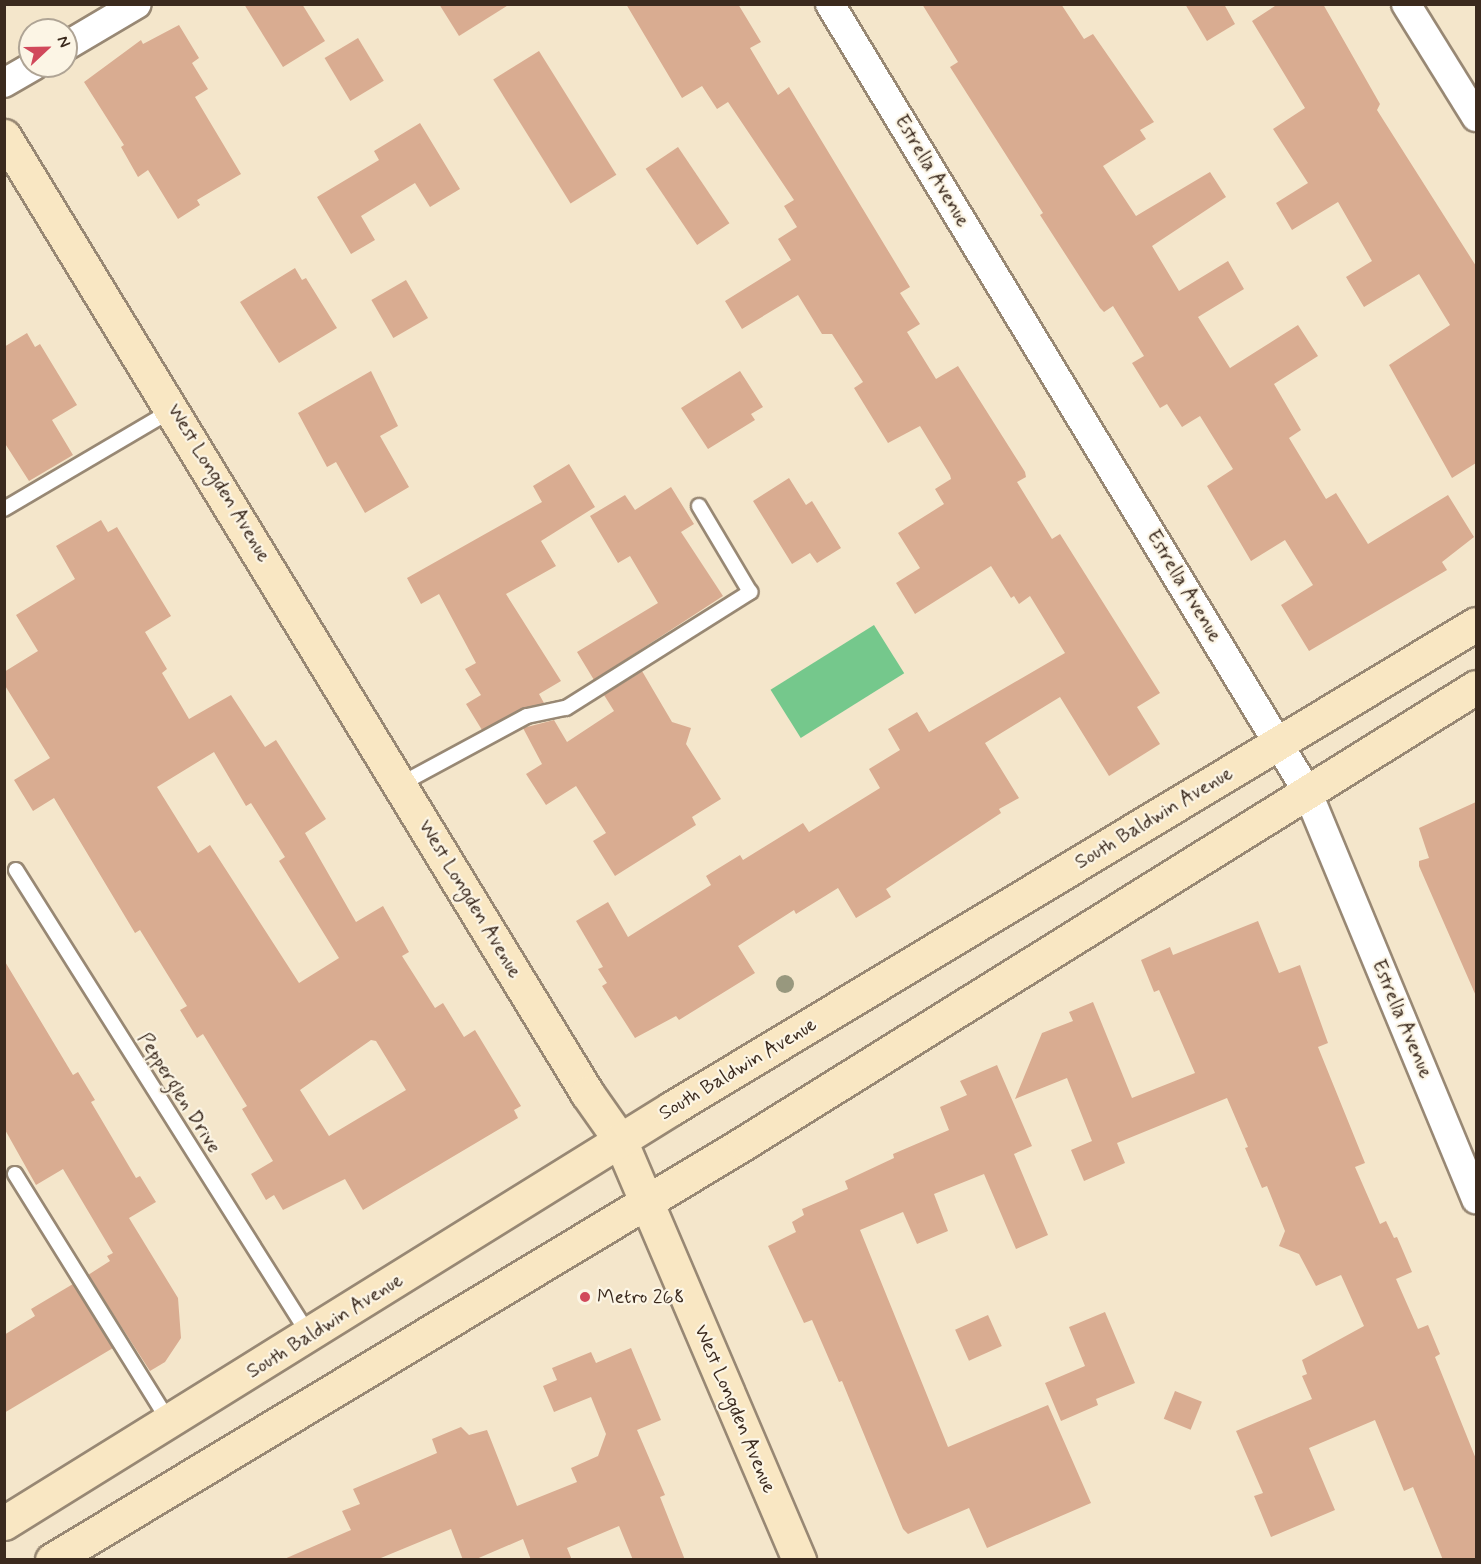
<!DOCTYPE html>
<html>
<head>
<meta charset="utf-8">
<style>
  body { margin:0 }
  #map { position:relative; width:1481px; height:1564px; overflow:hidden; background:#f4e6cb; font-family:Mynerve,sans-serif }
  div>[style] { position:absolute }
  .green>* { inset:0; background:#75c88c; transform-origin:0 0 }
  .building>* { inset:0; background:#d9ac91; transform-origin:0 0 }
  .roads { filter:drop-shadow(2px 0 #988874) drop-shadow(-2px 0 #988874) drop-shadow(0 2px #988874) drop-shadow(0 -2px #988874) }
  .lane>* { height:14px; margin:-7px; padding:0 7px; transform-origin:7px; border-radius:7px; background:#fff }
  .street>* { height:28px; margin:-14px; padding:0 14px; transform-origin:14px; border-radius:14px; background:#fff }
  .secondary>* { height:33px; margin:-16.5px; padding:0 16.5px; transform-origin:16.5px; border-radius:16.5px; background:#f9e7c3 }
  .trees>* { width:18px; height:18px; margin:-9px; border-radius:50%; background:#98987e }
  .dots>* { width:16px; height:16px; translate:-50% -50%; box-sizing:border-box; border:3px solid #fcf5e5; border-radius:50% }
  span { translate:-50% -50%; white-space:nowrap; text-align:center; line-height:1.15; -webkit-text-stroke:4.5px #fcf5e5; paint-order:stroke }
  .street-label { font-size:20px; color:#3b2a1e }
  .poi-label { font-size:20px; color:#3b2a1e }
  .left { translate:0 -50%; text-align:left }
  .frame { position:absolute; inset:0; border:6px solid #3b2a1e; pointer-events:none }
  .north { position:absolute; left:18px; top:18px; width:60px; height:60px; box-sizing:border-box; background:#fcf5e5; border:2px solid #afa495; border-radius:50%; rotate:68deg; font-size:16px; font-weight:700; line-height:24px; text-align:center; color:#3b2a1e }
  .north::after { content:''; display:block; margin:auto; width:21px; height:27px; background:#d1495b; clip-path:polygon(50% 0,100% 100%,50% 72%,0 100%) }
</style>
</head>
<body>
<div id="map">
  <div class="green">
    <i style="left:874px;top:625px;width:57px;height:122px;rotate:58deg"></i>
  </div>
  <div class="building">
    <i style="clip-path:polygon(244px 4px,302px 4px,325px 41px,283px 67px)"></i>
    <i style="clip-path:polygon(439px 4px,510px 4px,459px 36px)"></i>
    <i style="clip-path:polygon(626px 4px,738px 4px,761px 42px,750px 48px,778px 95px,789px 87px,910px 287px,900px 293px,920px 324px,907px 332px,936px 379px,958px 366px,1025px 472px,1026px 477px,1017px 482px,1052px 539px,1060px 534px,1160px 693px,1137px 707px,1160px 744px,1109px 776px,1060px 697px,985px 743px,1019px 798px,999px 809px,1001px 813px,886px 889px,891px 897px,856px 918px,838px 888px,796px 914px,794px 910px,738px 946px,755px 973px,679px 1020px,676px 1016px,635px 1038px,602px 986px,607px 983px,598px 969px,603px 967px,576px 921px,608px 902px,628px 937px,711px 885px,706px 876px,740px 855px,743px 860px,803px 823px,809px 832px,880px 788px,869px 769px,900px 750px,888px 729px,917px 712px,929px 732px,1065px 653px,1030px 596px,1019px 604px,1014px 596px,1011px 598px,991px 566px,915px 614px,896px 583px,920px 568px,898px 533px,944px 504px,935px 489px,951px 479px,950px 475px,920px 426px,888px 443px,854px 388px,863px 382px,832px 334px,822px 334px,798px 295px,742px 329px,725px 301px,791px 260px,778px 239px,797px 227px,784px 206px,794px 200px,728px 102px,717px 109px,702px 86px,682px 98px)"></i>
    <i style="clip-path:polygon(922px 4px,1061px 4px,1084px 39px,1093px 34px,1154px 122px,1140px 130px,1146px 139px,1103px 166px,1136px 216px,1210px 172px,1226px 197px,1152px 246px,1179px 291px,1228px 261px,1244px 289px,1198px 317px,1230px 368px,1298px 325px,1318px 356px,1274px 384px,1301px 430px,1289px 438px,1326px 499px,1336px 493px,1368px 544px,1448px 495px,1474px 537px,1442px 562px,1447px 570px,1309px 651px,1281px 605px,1313px 585px,1285px 540px,1251px 561px,1207px 486px,1233px 469px,1200px 416px,1182px 427px,1167px 404px,1160px 408px,1132px 363px,1144px 356px,1113px 306px,1104px 312px,1100px 308px,1040px 215px,1043px 213px,950px 67px,958px 62px)"></i>
    <i style="clip-path:polygon(1185px 4px,1224px 4px,1235px 24px,1207px 41px)"></i>
    <i style="clip-path:polygon(1278px 4px,1323px 4px,1380px 104px,1377px 110px,1476px 266px,1476px 463px,1452px 478px,1389px 365px,1450px 325px,1419px 274px,1364px 307px,1346px 277px,1372px 261px,1338px 202px,1292px 230px,1276px 203px,1308px 183px,1273px 129px,1305px 108px,1252px 21px)"></i>
    <i style="clip-path:polygon(179px 25px,199px 58px,192px 63px,208px 89px,195px 97px,241px 174px,197px 200px,200px 205px,178px 219px,148px 170px,138px 177px,121px 147px,124px 145px,84px 82px,141px 40px,143px 44px)"></i>
    <i style="left:358px;top:38px;width:50px;height:39px;rotate:59deg"></i>
    <i style="left:539px;top:51px;width:146px;height:54px;rotate:58deg"></i>
    <i style="clip-path:polygon(420px 123px,460px 189px,430px 207px,415px 183px,361px 216px,375px 240px,351px 254px,317px 197px,379px 160px,374px 151px)"></i>
    <i style="left:678px;top:147px;width:92px;height:39px;rotate:56deg"></i>
    <i style="clip-path:polygon(295px 268px,302px 280px,306px 278px,337px 328px,279px 363px,240px 302px)"></i>
    <i style="left:406px;top:280px;width:44px;height:40px;rotate:60deg"></i>
    <i style="clip-path:polygon(27px 333px,35px 347px,40px 344px,77px 405px,52px 420px,73px 455px,29px 481px,4px 442px,4px 347px)"></i>
    <i style="clip-path:polygon(371px 371px,398px 426px,380px 436px,409px 487px,365px 513px,336px 462px,327px 467px,298px 413px)"></i>
    <i style="clip-path:polygon(740px 371px,763px 407px,751px 414px,755px 420px,708px 449px,681px 408px)"></i>
    <i style="clip-path:polygon(569px 464px,595px 507px,541px 541px,556px 566px,506px 594px,561px 681px,539px 694px,544px 703px,523px 708px,482px 730px,466px 704px,481px 695px,465px 669px,476px 663px,439px 594px,421px 604px,407px 578px,542px 502px,533px 486px)"></i>
    <i style="clip-path:polygon(789px 478px,806px 505px,812px 501px,841px 548px,817px 563px,810px 553px,792px 564px,753px 501px)"></i>
    <i style="clip-path:polygon(671px 487px,694px 524px,681px 532px,723px 596px,594px 680px,577px 652px,658px 603px,630px 556px,618px 563px,590px 516px,625px 495px,635px 510px)"></i>
    <i style="clip-path:polygon(evenodd,101px 520px,108px 532px,117px 527px,171px 616px,145px 632px,167px 669px,162px 673px,189px 719px,231px 695px,265px 747px,276px 740px,326px 819px,305px 833px,356px 922px,383px 906px,409px 952px,402px 956px,435px 1008px,443px 1003px,464px 1037px,475px 1030px,521px 1106px,514px 1110px,518px 1118px,363px 1210px,345px 1179px,283px 1210px,274px 1195px,266px 1200px,251px 1174px,273px 1161px,242px 1109px,247px 1106px,203px 1034px,197px 1038px,180px 1010px,187px 1006px,140px 930px,135px 933px,54px 798px,33px 811px,14px 780px,50px 758px,4px 684px,4px 672px,38px 651px,16px 615px,75px 579px,56px 546px,101px 520px,214px 752px,246px 806px,251px 803px,285px 857px,279px 861px,339px 958px,299px 983px,210px 845px,198px 853px,157px 787px,214px 752px,101px 520px,371px 1040px,376px 1041px,406px 1090px,329px 1136px,300px 1090px,371px 1040px)"></i>
    <i style="clip-path:polygon(642px 671px,672px 722px,691px 728px,686px 744px,721px 799px,692px 817px,696px 825px,615px 876px,593px 841px,606px 833px,576px 786px,546px 805px,526px 774px,542px 764px,523px 728px,554px 720px,567px 742px,614px 711px,604px 695px)"></i>
    <i style="clip-path:polygon(1476px 802px,1476px 996px,1419px 866px,1419px 861px,1429px 858px,1419px 828px)"></i>
    <i style="clip-path:polygon(1258px 921px,1279px 973px,1300px 965px,1328px 1043px,1318px 1047px,1365px 1163px,1355px 1167px,1380px 1224px,1386px 1221px,1394px 1238px,1397px 1237px,1412px 1272px,1396px 1279px,1418px 1329px,1428px 1325px,1440px 1354px,1435px 1357px,1476px 1459px,1476px 1560px,1443px 1560px,1413px 1487px,1404px 1491px,1375px 1420px,1309px 1448px,1335px 1510px,1271px 1537px,1254px 1496px,1263px 1493px,1236px 1431px,1312px 1399px,1302px 1376px,1307px 1374px,1302px 1360px,1364px 1326px,1341px 1275px,1316px 1286px,1299px 1254px,1279px 1246px,1285px 1231px,1267px 1186px,1262px 1188px,1245px 1148px,1248px 1147px,1227px 1098px,1117px 1143px,1125px 1163px,1084px 1181px,1071px 1150px,1092px 1141px,1067px 1078px,1015px 1099px,1042px 1033px,1073px 1021px,1069px 1012px,1093px 1002px,1132px 1098px,1195px 1073px,1159px 990px,1154px 992px,1141px 960px,1170px 947px,1173px 955px)"></i>
    <i style="clip-path:polygon(4px 960px,73px 1075px,78px 1072px,95px 1100px,91px 1102px,136px 1178px,140px 1176px,156px 1202px,129px 1218px,178px 1298px,181px 1338px,165px 1362px,150px 1371px,88px 1275px,110px 1261px,107px 1256px,113px 1253px,63px 1169px,36px 1185px,4px 1128px)"></i>
    <i style="clip-path:polygon(997px 1065px,1032px 1146px,1014px 1154px,1048px 1235px,1016px 1249px,984px 1174px,934px 1194px,948px 1231px,917px 1244px,903px 1212px,860px 1230px,948px 1447px,1048px 1405px,1091px 1503px,987px 1548px,969px 1508px,908px 1534px,903px 1529px,842px 1381px,839px 1382px,812px 1320px,804px 1323px,768px 1246px,796px 1232px,792px 1222px,804px 1215px,802px 1209px,848px 1189px,845px 1181px,894px 1158px,893px 1154px,949px 1130px,940px 1107px,967px 1095px,960px 1081px)"></i>
    <i style="clip-path:polygon(73px 1284px,113px 1348px,4px 1413px,4px 1335px,35px 1316px,31px 1309px)"></i>
    <i style="clip-path:polygon(1105px 1312px,1135px 1383px,1096px 1399px,1098px 1405px,1061px 1421px,1045px 1383px,1085px 1366px,1069px 1327px)"></i>
    <i style="left:988px;top:1315px;width:34px;height:36px;rotate:66deg"></i>
    <i style="clip-path:polygon(631px 1348px,661px 1420px,637px 1430px,665px 1495px,660px 1497px,685px 1560px,633px 1560px,619px 1526px,567px 1548px,572px 1560px,531px 1560px,523px 1539px,474px 1560px,463px 1560px,451px 1529px,376px 1560px,282px 1560px,351px 1530px,342px 1511px,360px 1504px,353px 1489px,437px 1453px,432px 1439px,461px 1427px,469px 1435px,487px 1430px,517px 1506px,577px 1482px,571px 1468px,598px 1456px,606px 1434px,591px 1397px,554px 1412px,543px 1386px,557px 1380px,552px 1368px,591px 1352px,596px 1363px)"></i>
    <i style="left:1175px;top:1391px;width:29px;height:30px;rotate:22deg"></i>
  </div>
  <div class="roads">
    <div class="lane">
      <i style="left:4px;top:509px;width:195px;rotate:-30.5deg"></i>
      <i style="left:401px;top:784px;width:143px;rotate:-28.4deg"></i>
      <i style="left:527px;top:716px;width:40px;rotate:-12deg"></i>
      <i style="left:566px;top:708px;width:218px;rotate:-32.2deg"></i>
      <i style="left:750px;top:592px;width:100px;rotate:-120.7deg"></i>
      <i style="left:16px;top:870px;width:550px;rotate:57.78deg"></i>
      <i style="left:15px;top:1174px;width:290px;rotate:58.1deg"></i>
    </div>
    <div class="street">
      <i style="left:830px;top:4px;width:920px;rotate:58.78deg"></i>
      <i style="left:1307px;top:791px;width:442px;rotate:67.5deg"></i>
      <i style="left:1406px;top:4px;width:133px;rotate:58.2deg"></i>
      <i style="left:66px;top:46px;width:82px;rotate:-30.6deg"></i>
      <i style="left:4px;top:83px;width:34px;rotate:-30deg"></i>
    </div>
    <div class="secondary">
      <i style="left:4px;top:136px;width:1121px;rotate:58.65deg"></i>
      <i style="left:587px;top:1093px;width:57px;rotate:54.9deg"></i>
      <i style="left:620px;top:1140px;width:457px;rotate:66.9deg"></i>
      <i style="left:4px;top:1523px;width:786px;rotate:-31.85deg"></i>
      <i style="left:672px;top:1108px;width:938px;rotate:-31.05deg"></i>
      <i style="left:52px;top:1560px;width:808px;rotate:-31.07deg"></i>
      <i style="left:744px;top:1143px;width:862px;rotate:-31.92deg"></i>
    </div>
  </div>
  <div class="trees">
    <i style="left:785px;top:984px"></i>
  </div>
  <div class="dots">
    <i style="left:585px;top:1297px;background:#d1495b"></i>
  </div>
  <div class="street-label">
    <span style="left:932px;top:171px;rotate:59deg">Estrella Avenue</span>
    <span style="left:219px;top:483px;rotate:59deg">West Longden Avenue</span>
    <span style="left:1184px;top:586px;rotate:59deg">Estrella Avenue</span>
    <span style="left:1154px;top:818px;rotate:-31deg">South Baldwin Avenue</span>
    <span style="left:470px;top:899px;rotate:59deg">West Longden Avenue</span>
    <span style="left:1402px;top:1019px;rotate:67deg">Estrella Avenue</span>
    <span style="left:738px;top:1069px;rotate:-31deg">South Baldwin Avenue</span>
    <span style="left:179px;top:1093px;rotate:58deg">Pepperglen Drive</span>
    <span style="left:325px;top:1326px;rotate:-32deg">South Baldwin Avenue</span>
    <span style="left:735px;top:1409px;rotate:67deg">West Longden Avenue</span>
  </div>
  <div class="poi-label">
    <span class="left" style="left:597px;top:1297px">Metro 268</span>
  </div>
  <div class="frame"></div>
  <div class="north">N</div>
</div>
</body>
</html>
